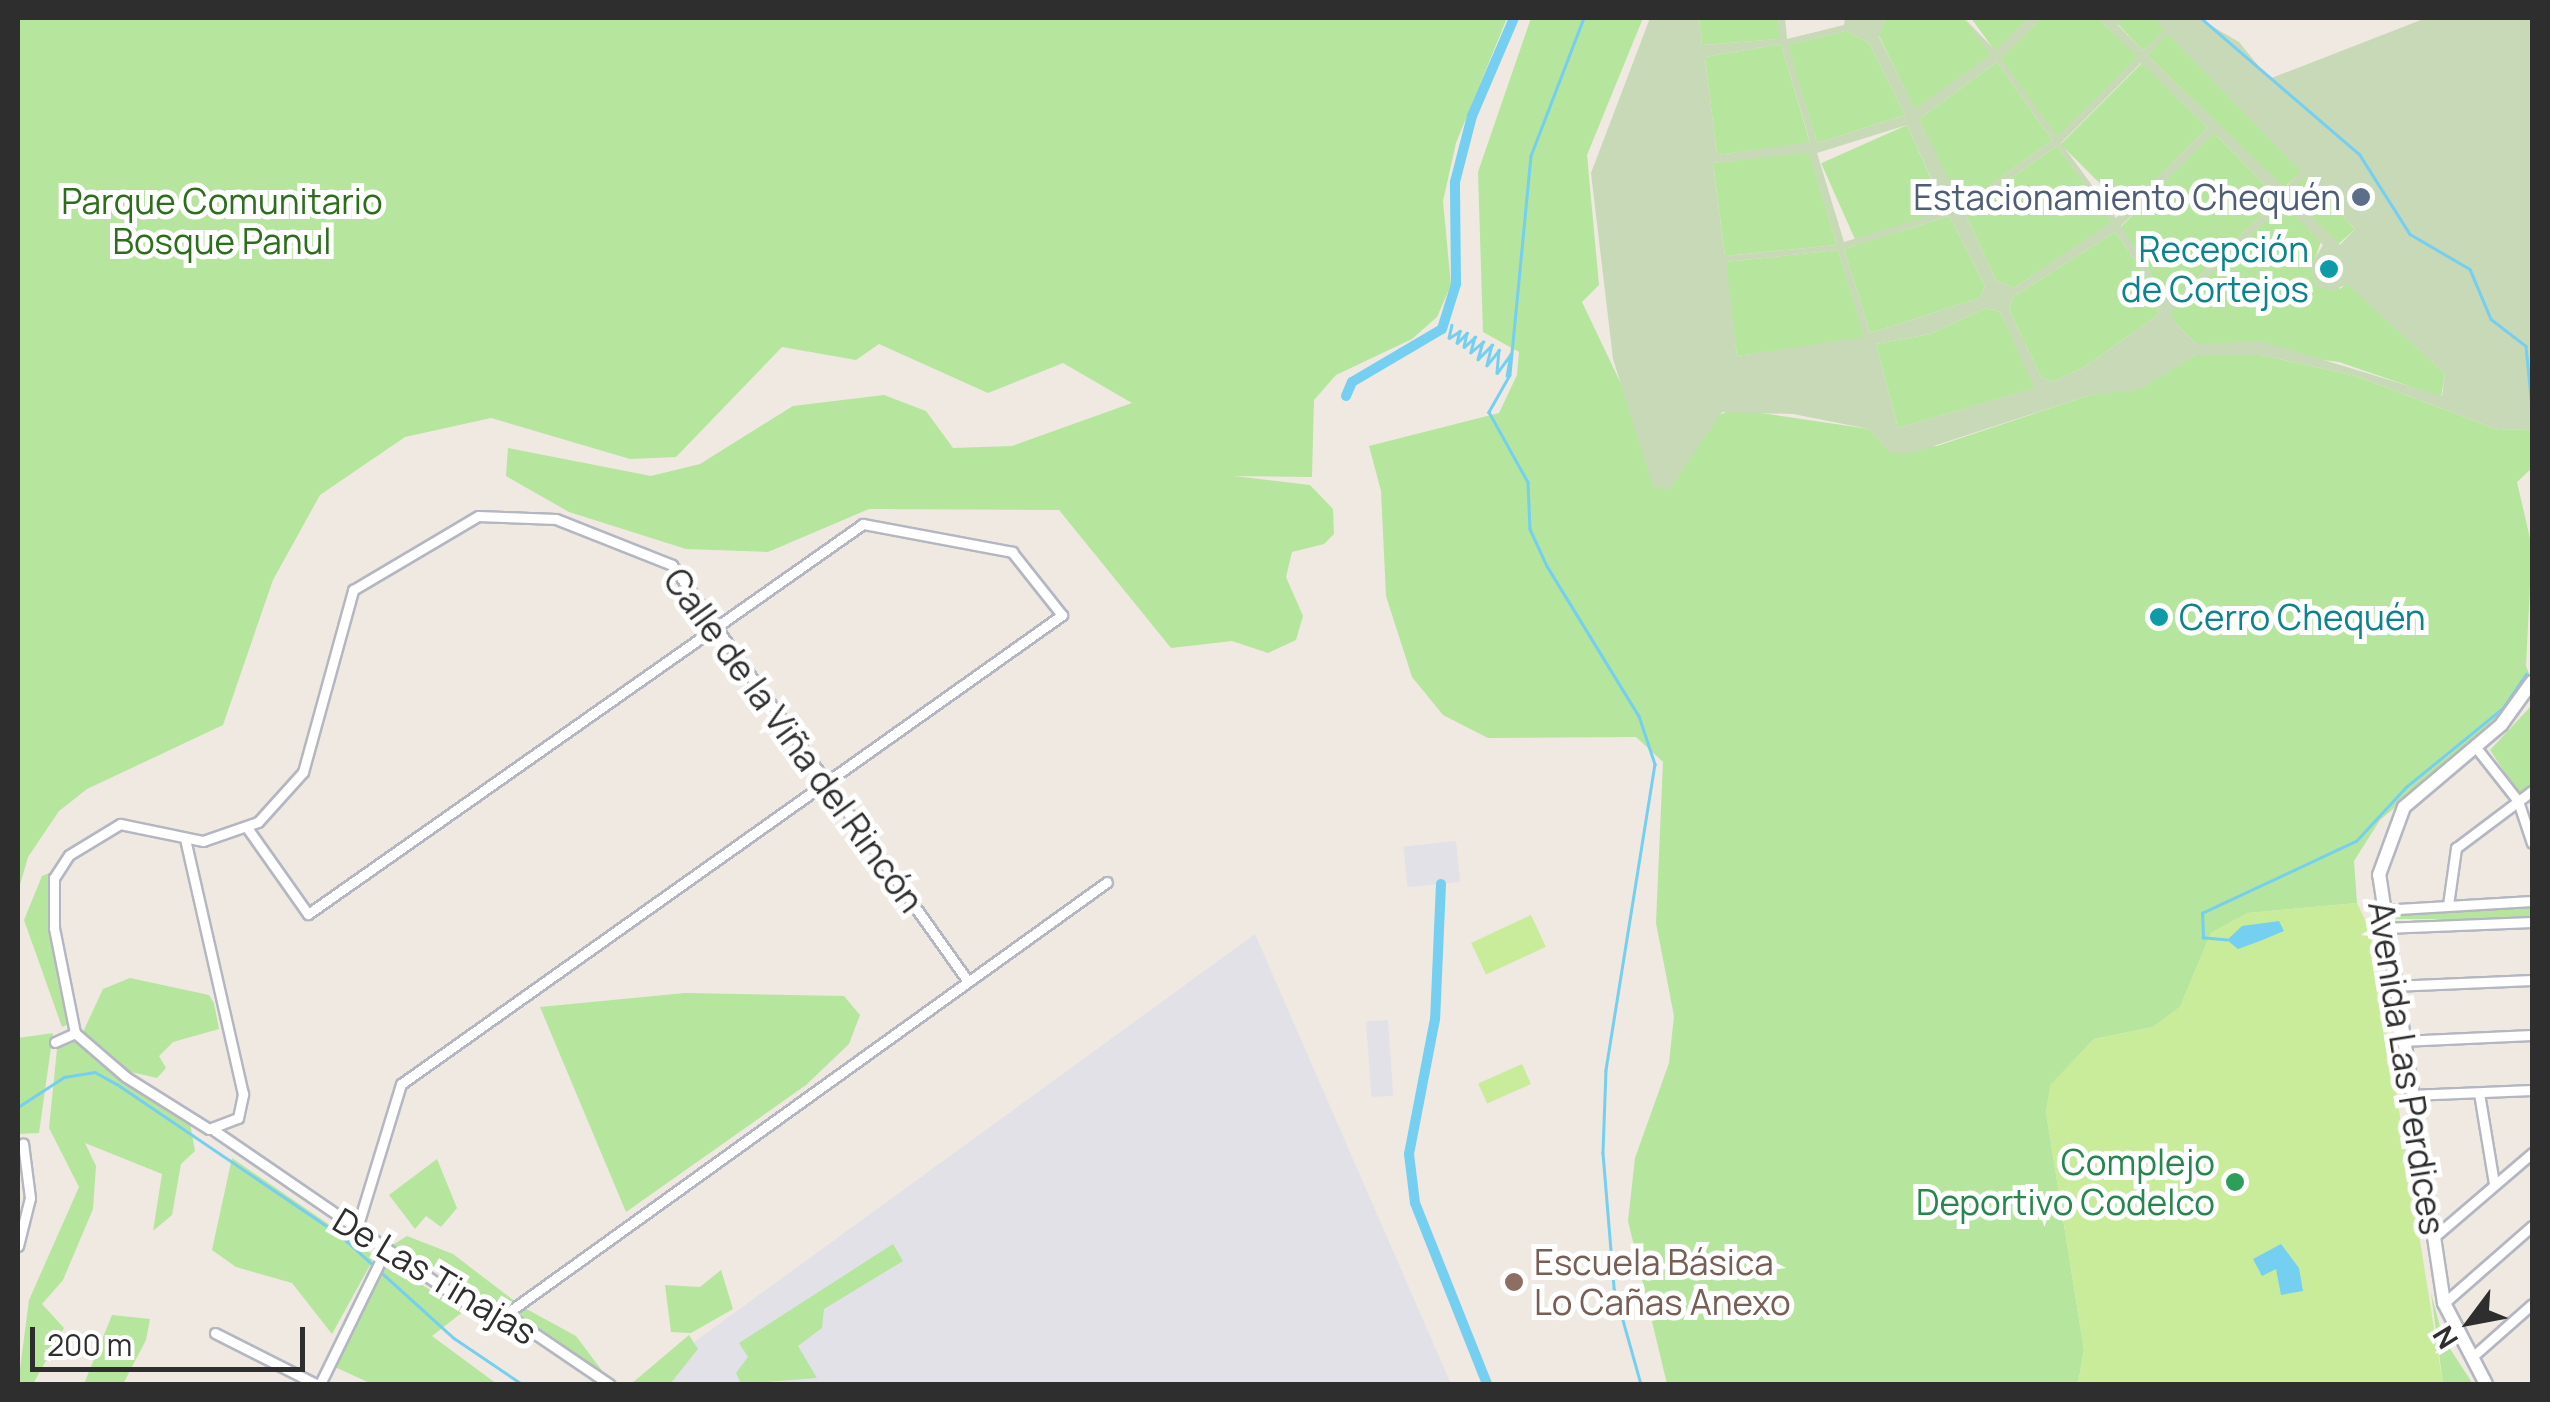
<!DOCTYPE html>
<html>
<head>
<meta charset="utf-8">
<style>
  body { margin:0 }
  #map { position:relative; width:2550px; height:1402px; overflow:hidden; background:#efe9e1; font-family:Manrope,sans-serif }
  div>[style] { position:absolute }
  .industrial>* { inset:0; background:#e3e1e8; transform-origin:0 0 }
  .green>* { inset:0; background:#b6e59e; transform-origin:0 0 }
  .cemetery>* { inset:0; background:#c8d9b8 }
  .pitch>* { inset:0; background:#c9ec9a; transform-origin:0 0 }
  .water>* { inset:0; background:#75cff0 }
  .stream>* { height:2.5px; margin:-1.25px; padding:0 1.25px; transform-origin:1.25px; border-radius:1.25px; background:#75cff0 }
  .canal>* { height:10px; margin:-5px; padding:0 5px; transform-origin:5px; border-radius:5px; background:#75cff0 }
  .roads { filter:drop-shadow(2px 0 #b4b7c1) drop-shadow(-2px 0 #b4b7c1) drop-shadow(0 2px #b4b7c1) drop-shadow(0 -2px #b4b7c1) }
  .street>* { height:9px; margin:-4.5px; padding:0 4.5px; transform-origin:4.5px; border-radius:4.5px; background:#fff }
  .secondary>* { height:12px; margin:-6px; padding:0 6px; transform-origin:6px; border-radius:6px; background:#fff }
  .dots>* { width:28px; height:28px; translate:-50% -50%; box-sizing:border-box; border:5px solid #fff; border-radius:50% }
  span { translate:-50% -50%; white-space:nowrap; text-align:center; line-height:1.15; -webkit-text-stroke:10px #fff; paint-order:stroke }
  .service-label { font-size:35px; color:#4e5e75 }
  .right { translate:-100% -50%; text-align:right }
  .park-label { font-size:35px; color:#2c6e1b }
  .culture-label { font-size:35px; color:#0d838f }
  .left { translate:0 -50%; text-align:left }
  .street-label { font-size:35px; color:#2e2e2e }
  .leisure-label { font-size:35px; color:#27864d }
  .education-label { font-size:35px; color:#785e54 }
  .frame { position:absolute; inset:0; border:20px solid #2e2e2e; pointer-events:none }
  .north { position:absolute; left:2420px; top:1272px; width:100px; height:100px; -webkit-text-stroke:8px #fff; paint-order:stroke; rotate:238deg; font-size:28px; font-weight:700; line-height:40px; text-align:center; color:#2e2e2e }
  .north::after { content:''; display:block; margin:auto; width:35px; height:45px; background:#2e2e2e; clip-path:polygon(50% 0,100% 100%,50% 72%,0 100%) }
  .scale { position:absolute; left:30px; top:1327px; width:275px; height:45px; box-sizing:border-box; border:5px solid #2e2e2e; border-top:0; padding-left:12px; font-size:30px; line-height:35px; white-space:nowrap; color:#2e2e2e; -webkit-text-stroke:8px #fff; paint-order:stroke }
</style>
</head>
<body>
<div id="map">
  <div class="industrial">
    <i style="left:1456px;top:841px;width:41px;height:53px;rotate:84deg"></i>
    <i style="clip-path:polygon(1255px 934px,1451px 1384px,646px 1384px,642px 1380px)"></i>
    <i style="left:1388px;top:1020px;width:76px;height:22px;rotate:86deg"></i>
  </div>
  <div class="green">
    <i style="clip-path:polygon(18px 18px,1507px 18px,1456px 143px,1443px 201px,1451px 285px,1437px 317px,1412px 339px,1336px 375px,1314px 400px,1312px 477px,1234px 476px,1310px 485px,1333px 509px,1334px 534px,1324px 544px,1292px 552px,1286px 577px,1303px 616px,1296px 640px,1268px 653px,1232px 641px,1171px 648px,1059px 510px,869px 509px,768px 552px,686px 549px,569px 512px,506px 476px,508px 448px,651px 476px,700px 464px,793px 406px,884px 395px,926px 411px,953px 448px,1012px 446px,1132px 403px,1063px 363px,988px 393px,879px 344px,856px 360px,782px 347px,676px 457px,630px 459px,491px 418px,405px 437px,320px 495px,273px 580px,223px 725px,87px 789px,59px 811px,28px 857px,18px 892px)"></i>
    <i style="clip-path:polygon(1531px 18px,1643px 18px,1587px 155px,1599px 285px,1582px 302px,1623px 388px,1691px 455px,1716px 416px,1734px 409px,1869px 429px,1886px 448px,1937px 446px,2090px 395px,2143px 386px,2196px 355px,2261px 355px,2356px 376px,2498px 430px,2532px 429px,2532px 468px,2517px 482px,2532px 547px,2526px 666px,2532px 681px,2510px 711px,2380px 820px,2354px 861px,2357px 903px,2248px 913px,2211px 933px,2180px 1007px,2153px 1027px,2094px 1039px,2051px 1085px,2046px 1112px,2084px 1350px,2078px 1384px,1667px 1384px,1628px 1221px,1635px 1158px,1669px 1063px,1674px 1016px,1656px 923px,1663px 762px,1636px 737px,1488px 738px,1443px 715px,1412px 677px,1386px 596px,1381px 491px,1369px 446px,1499px 413px,1517px 375px,1519px 352px,1483px 332px,1478px 172px)"></i>
    <i style="clip-path:polygon(1699px 18px,1778px 18px,1780px 39px,1702px 45px)"></i>
    <i style="clip-path:polygon(1885px 18px,1964px 18px,1991px 55px,1915px 110px,1879px 36px)"></i>
    <i style="clip-path:polygon(1971px 18px,2029px 18px,1995px 51px)"></i>
    <i style="clip-path:polygon(2042px 18px,2098px 18px,2138px 57px,2057px 137px,2000px 59px)"></i>
    <i style="clip-path:polygon(2123px 18px,2154px 18px,2165px 30px,2143px 51px,2118px 24px)"></i>
    <i style="clip-path:polygon(1846px 31px,1869px 43px,1905px 115px,1817px 143px,1787px 45px)"></i>
    <i style="clip-path:polygon(2167px 33px,2302px 171px,2284px 188px,2147px 55px)"></i>
    <i style="clip-path:polygon(1781px 44px,1810px 143px,1717px 155px,1705px 57px)"></i>
    <i style="clip-path:polygon(1997px 62px,2052px 140px,1961px 206px,1919px 119px)"></i>
    <i style="left:2142px;top:63px;width:92px;height:115px;rotate:45deg"></i>
    <i style="left:1907px;top:125px;width:94px;height:94px;rotate:66deg"></i>
    <i style="clip-path:polygon(2213px 132px,2278px 198px,2182px 293px,2164px 294px,2121px 227px)"></i>
    <i style="clip-path:polygon(2057px 146px,2112px 222px,2014px 288px,1996px 280px,1964px 211px)"></i>
    <i style="clip-path:polygon(1809px 152px,1837px 245px,1725px 256px,1713px 163px)"></i>
    <i style="left:2306px;top:175px;width:73px;height:25px;rotate:48deg"></i>
    <i style="clip-path:polygon(2284px 203px,2321px 242px,2315px 258px,2340px 289px,2347px 283px,2445px 374px,2441px 397px,2339px 362px,2196px 344px,2177px 325px,2169px 313px)"></i>
    <i style="clip-path:polygon(1949px 216px,1985px 286px,1980px 298px,1870px 333px,1844px 249px)"></i>
    <i style="clip-path:polygon(2115px 232px,2159px 294px,2158px 315px,2086px 366px,2053px 382px,2041px 377px,2009px 310px,2013px 297px)"></i>
    <i style="clip-path:polygon(1838px 250px,1865px 338px,1737px 356px,1725px 262px)"></i>
    <i style="clip-path:polygon(1986px 308px,2000px 312px,2035px 388px,1898px 428px,1876px 344px,1930px 334px)"></i>
    <i style="clip-path:polygon(2532px 705px,2532px 789px,2527px 793px,2516px 790px,2490px 750px)"></i>
    <i style="clip-path:polygon(57px 870px,53px 937px,76px 1021px,62px 1027px,24px 920px,42px 876px)"></i>
    <i style="left:2532px;top:903px;width:16px;height:137px;rotate:90deg"></i>
    <i style="clip-path:polygon(130px 978px,209px 995px,214px 1003px,219px 1029px,173px 1042px,159px 1056px,166px 1068px,157px 1078px,127px 1071px,83px 1032px,103px 989px)"></i>
    <i style="clip-path:polygon(685px 993px,844px 996px,860px 1015px,849px 1044px,806px 1085px,626px 1212px,540px 1007px)"></i>
    <i style="clip-path:polygon(53px 1033px,39px 1133px,18px 1134px,18px 1038px)"></i>
    <i style="clip-path:polygon(74px 1036px,190px 1123px,195px 1151px,181px 1164px,172px 1215px,153px 1231px,162px 1174px,85px 1143px,96px 1166px,93px 1209px,63px 1280px,42px 1304px,64px 1328px,33px 1384px,18px 1384px,29px 1300px,79px 1187px,49px 1128px,57px 1049px)"></i>
    <i style="clip-path:polygon(232px 1158px,375px 1256px,332px 1334px,292px 1283px,236px 1267px,212px 1250px)"></i>
    <i style="clip-path:polygon(437px 1159px,457px 1208px,441px 1227px,426px 1216px,415px 1229px,389px 1195px)"></i>
    <i style="clip-path:polygon(407px 1236px,453px 1254px,521px 1306px,576px 1336px,612px 1384px,596px 1384px,429px 1264px,413px 1269px,395px 1259px,391px 1246px)"></i>
    <i style="clip-path:polygon(893px 1244px,903px 1261px,824px 1309px,822px 1328px,798px 1346px,817px 1378px,741px 1384px,736px 1373px,748px 1357px,739px 1343px)"></i>
    <i style="clip-path:polygon(387px 1263px,464px 1311px,432px 1336px,497px 1384px,372px 1384px,335px 1367px)"></i>
    <i style="clip-path:polygon(721px 1270px,733px 1309px,691px 1333px,671px 1332px,665px 1285px,700px 1287px)"></i>
    <i style="clip-path:polygon(2431px 1293px,2443px 1338px,2473px 1384px,2443px 1384px)"></i>
    <i style="clip-path:polygon(112px 1315px,150px 1319px,146px 1340px,123px 1384px,84px 1384px)"></i>
    <i style="clip-path:polygon(689px 1335px,698px 1349px,670px 1384px,631px 1384px)"></i>
  </div>
  <div class="cemetery">
    <i style="clip-path:polygon(evenodd,1650px 18px,1699px 18px,1702px 45px,1779px 39px,1778px 18px,1785px 18px,1787px 39px,1844px 25px,1845px 18px,1885px 18px,1879px 37px,1915px 109px,1990px 55px,1964px 18px,1995px 50px,2029px 18px,2042px 18px,2001px 59px,2057px 136px,2137px 57px,2098px 18px,2123px 18px,2118px 25px,2143px 51px,2164px 30px,2154px 18px,2198px 18px,2239px 42px,2269px 79px,2426px 18px,2532px 18px,2532px 429px,2498px 430px,2356px 376px,2261px 355px,2196px 355px,2138px 390px,2090px 395px,1912px 453px,1891px 454px,1869px 429px,1793px 414px,1722px 412px,1669px 490px,1653px 487px,1613px 359px,1591px 173px,1650px 18px,1846px 31px,1869px 43px,1905px 115px,1817px 143px,1788px 45px,1846px 31px,1650px 18px,2167px 34px,2301px 171px,2285px 188px,2147px 55px,2167px 34px,1650px 18px,1781px 44px,1810px 142px,1717px 155px,1705px 57px,1781px 44px,1650px 18px,1997px 62px,2052px 140px,1962px 205px,1919px 119px,1997px 62px,1650px 18px,2141px 63px,2207px 128px,2116px 218px,2061px 143px,2141px 63px,1650px 18px,1907px 125px,1946px 211px,1844px 242px,1817px 153px,1907px 125px,1650px 18px,2214px 133px,2278px 198px,2182px 293px,2164px 294px,2121px 226px,2214px 133px,1650px 18px,2057px 146px,2111px 222px,2014px 288px,1996px 280px,1964px 211px,2057px 146px,1650px 18px,1809px 153px,1837px 245px,1725px 256px,1713px 163px,1809px 153px,1650px 18px,2305px 176px,2355px 229px,2340px 245px,2288px 193px,2305px 176px,1650px 18px,2284px 203px,2323px 245px,2310px 266px,2316px 286px,2332px 291px,2347px 284px,2445px 374px,2442px 396px,2261px 341px,2196px 344px,2177px 325px,2170px 313px,2284px 203px,1650px 18px,1949px 216px,1985px 286px,1980px 298px,1870px 333px,1844px 249px,1949px 216px,1650px 18px,2115px 232px,2159px 294px,2158px 315px,2086px 366px,2053px 382px,2041px 377px,2009px 310px,2013px 297px,2115px 232px,1650px 18px,1838px 250px,1864px 337px,1737px 356px,1726px 262px,1838px 250px,1650px 18px,1986px 308px,2000px 312px,2034px 388px,1898px 428px,1876px 344px,1930px 334px,1986px 308px)"></i>
  </div>
  <div class="pitch">
    <i style="clip-path:polygon(2357px 903px,2370px 930px,2443px 1384px,2078px 1384px,2084px 1350px,2046px 1112px,2050px 1085px,2094px 1039px,2153px 1027px,2180px 1007px,2211px 933px,2248px 913px)"></i>
    <i style="left:1531px;top:915px;width:35px;height:66px;rotate:65deg"></i>
    <i style="left:1522px;top:1064px;width:22px;height:48px;rotate:66deg"></i>
  </div>
  <div class="water">
    <i style="clip-path:polygon(2279px 921px,2284px 931px,2260px 941px,2238px 949px,2227px 940px,2242px 926px)"></i>
    <i style="clip-path:polygon(2281px 1244px,2299px 1268px,2303px 1291px,2281px 1295px,2276px 1269px,2262px 1276px,2253px 1259px)"></i>
  </div>
  <div class="stream">
    <i style="left:1584px;top:18px;width:148px;rotate:111deg"></i>
    <i style="left:1531px;top:156px;width:220px;rotate:95.5deg"></i>
    <i style="left:1510px;top:375px;width:43px;rotate:119.6deg"></i>
    <i style="left:1489px;top:412px;width:80px;rotate:60.9deg"></i>
    <i style="left:1528px;top:482px;width:47px;rotate:87.6deg"></i>
    <i style="left:1530px;top:529px;width:41px;rotate:65.3deg"></i>
    <i style="left:1547px;top:566px;width:176px;rotate:58.5deg"></i>
    <i style="left:1639px;top:716px;width:51px;rotate:71.6deg"></i>
    <i style="left:1655px;top:764px;width:310px;rotate:99.1deg"></i>
    <i style="left:1606px;top:1070px;width:83px;rotate:92.1deg"></i>
    <i style="left:1603px;top:1153px;width:135px;rotate:85.3deg"></i>
    <i style="left:1614px;top:1288px;width:100px;rotate:74.3deg"></i>
    <i style="left:2201px;top:18px;width:210px;rotate:40.7deg"></i>
    <i style="left:2360px;top:155px;width:93px;rotate:57.7deg"></i>
    <i style="left:2410px;top:234px;width:69px;rotate:30.3deg"></i>
    <i style="left:2470px;top:269px;width:54px;rotate:67.2deg"></i>
    <i style="left:2491px;top:319px;width:44px;rotate:37.6deg"></i>
    <i style="left:2526px;top:346px;width:61px;rotate:84.4deg"></i>
    <i style="left:1452px;top:325px;width:13px;rotate:103deg"></i>
    <i style="left:1449px;top:338px;width:13px;rotate:-32deg"></i>
    <i style="left:1460px;top:331px;width:12px;rotate:104deg"></i>
    <i style="left:1457px;top:343px;width:14px;rotate:-45deg"></i>
    <i style="left:1467px;top:333px;width:14px;rotate:102deg"></i>
    <i style="left:1464px;top:347px;width:15px;rotate:-42deg"></i>
    <i style="left:1475px;top:337px;width:16px;rotate:105deg"></i>
    <i style="left:1471px;top:352px;width:16px;rotate:-40deg"></i>
    <i style="left:1483px;top:342px;width:18px;rotate:106deg"></i>
    <i style="left:1478px;top:359px;width:20px;rotate:-45deg"></i>
    <i style="left:1492px;top:345px;width:21px;rotate:104deg"></i>
    <i style="left:1487px;top:365px;width:19px;rotate:-51deg"></i>
    <i style="left:1499px;top:350px;width:23px;rotate:95deg"></i>
    <i style="left:1497px;top:373px;width:24px;rotate:-54deg"></i>
    <i style="left:1511px;top:354px;width:22px;rotate:100deg"></i>
    <i style="left:2532px;top:427px;width:26px;rotate:90deg"></i>
    <i style="left:2227px;top:940px;width:24px;rotate:-175deg"></i>
    <i style="left:2203px;top:938px;width:25px;rotate:-92deg"></i>
    <i style="left:2202px;top:913px;width:170px;rotate:-25.1deg"></i>
    <i style="left:2356px;top:841px;width:74px;rotate:-47.2deg"></i>
    <i style="left:2406px;top:787px;width:125px;rotate:-39.2deg"></i>
    <i style="left:2503px;top:708px;width:41px;rotate:-55.9deg"></i>
    <i style="left:18px;top:1107px;width:55px;rotate:-33.1deg"></i>
    <i style="left:64px;top:1077px;width:31px;rotate:-9deg"></i>
    <i style="left:95px;top:1072px;width:25px;rotate:29deg"></i>
    <i style="left:117px;top:1084px;width:269px;rotate:34.1deg"></i>
    <i style="left:340px;top:1235px;width:154px;rotate:42.1deg"></i>
    <i style="left:454px;top:1338px;width:82px;rotate:34.1deg"></i>
  </div>
  <div class="canal">
    <i style="left:1346px;top:396px;width:15px;rotate:-67deg"></i>
    <i style="left:1352px;top:382px;width:104px;rotate:-30.5deg"></i>
    <i style="left:1442px;top:329px;width:47px;rotate:-72.7deg"></i>
    <i style="left:1456px;top:284px;width:102px;rotate:-90.6deg"></i>
    <i style="left:1455px;top:182px;width:68px;rotate:-75.6deg"></i>
    <i style="left:1472px;top:116px;width:107px;rotate:-66.8deg"></i>
    <i style="left:1441px;top:884px;width:135px;rotate:92.5deg"></i>
    <i style="left:1435px;top:1019px;width:137px;rotate:100.9deg"></i>
    <i style="left:1409px;top:1154px;width:49px;rotate:83deg"></i>
    <i style="left:1415px;top:1203px;width:195px;rotate:68.3deg"></i>
  </div>
  <div class="roads">
    <div class="street">
      <i style="left:2474px;top:745px;width:71px;rotate:51.8deg"></i>
      <i style="left:2518px;top:801px;width:44px;rotate:71.6deg"></i>
      <i style="left:248px;top:829px;width:104px;rotate:54.8deg"></i>
      <i style="left:308px;top:914px;width:678px;rotate:-35.1deg"></i>
      <i style="left:863px;top:524px;width:152px;rotate:10.6deg"></i>
      <i style="left:1012px;top:552px;width:80px;rotate:51.6deg"></i>
      <i style="left:1062px;top:615px;width:810px;rotate:144.64deg"></i>
      <i style="left:401px;top:1084px;width:154px;rotate:107deg"></i>
      <i style="left:2448px;top:905px;width:58px;rotate:-82deg"></i>
      <i style="left:2456px;top:848px;width:95px;rotate:-36.9deg"></i>
      <i style="left:2381px;top:910px;width:151px;rotate:-3.4deg"></i>
      <i style="left:2384px;top:928px;width:148px;rotate:-2.3deg"></i>
      <i style="left:2392px;top:986px;width:140px;rotate:-2.5deg"></i>
      <i style="left:75px;top:1033px;width:107px;rotate:-101.3deg"></i>
      <i style="left:54px;top:928px;width:50px;rotate:-90deg"></i>
      <i style="left:54px;top:878px;width:27px;rotate:-57deg"></i>
      <i style="left:69px;top:855px;width:60px;rotate:-31.3deg"></i>
      <i style="left:120px;top:824px;width:85px;rotate:11.6deg"></i>
      <i style="left:203px;top:841px;width:58px;rotate:-19.1deg"></i>
      <i style="left:258px;top:822px;width:67px;rotate:-48deg"></i>
      <i style="left:303px;top:772px;width:189px;rotate:-74.6deg"></i>
      <i style="left:353px;top:590px;width:145px;rotate:-30.6deg"></i>
      <i style="left:478px;top:516px;width:78px;rotate:2.2deg"></i>
      <i style="left:556px;top:519px;width:125px;rotate:21.6deg"></i>
      <i style="left:672px;top:565px;width:509px;rotate:54.59deg"></i>
      <i style="left:2401px;top:1041px;width:131px;rotate:-2.6deg"></i>
      <i style="left:55px;top:1042px;width:22px;rotate:-24deg"></i>
      <i style="left:75px;top:1033px;width:67px;rotate:40.8deg"></i>
      <i style="left:126px;top:1077px;width:98px;rotate:32.1deg"></i>
      <i style="left:209px;top:1129px;width:31px;rotate:-21deg"></i>
      <i style="left:238px;top:1118px;width:25px;rotate:-78deg"></i>
      <i style="left:243px;top:1094px;width:262px;rotate:-102.8deg"></i>
      <i style="left:2479px;top:1093px;width:92px;rotate:80.6deg"></i>
      <i style="left:2410px;top:1095px;width:122px;rotate:-2.3deg"></i>
      <i style="left:215px;top:1131px;width:303px;rotate:34.4deg"></i>
      <i style="left:465px;top:1302px;width:17px;rotate:-3deg"></i>
      <i style="left:482px;top:1301px;width:27px;rotate:28deg"></i>
      <i style="left:506px;top:1314px;width:125px;rotate:34.2deg"></i>
      <i style="left:2434px;top:1237px;width:129px;rotate:-40.6deg"></i>
      <i style="left:18px;top:1246px;width:49px;rotate:-76deg"></i>
      <i style="left:30px;top:1198px;width:55px;rotate:-97.3deg"></i>
      <i style="left:2444px;top:1303px;width:117px;rotate:-41.2deg"></i>
      <i style="left:506px;top:1314px;width:740px;rotate:-35.71deg"></i>
      <i style="left:215px;top:1333px;width:113px;rotate:26.8deg"></i>
      <i style="left:2471px;top:1358px;width:81px;rotate:-41.5deg"></i>
      <i style="left:320px;top:1384px;width:150px;rotate:-63.9deg"></i>
    </div>
    <div class="secondary">
      <i style="left:2486px;top:1384px;width:91px;rotate:-117.4deg"></i>
      <i style="left:2444px;top:1303px;width:433px;rotate:-98.6deg"></i>
      <i style="left:2379px;top:875px;width:72px;rotate:-69.8deg"></i>
      <i style="left:2404px;top:807px;width:127px;rotate:-40.2deg"></i>
      <i style="left:2501px;top:725px;width:53px;rotate:-54.2deg"></i>
    </div>
  </div>
  <div class="dots">
    <i style="left:2361px;top:197px;background:#5c6f8a"></i>
    <i style="left:2329px;top:269px;background:#0f9aa8"></i>
    <i style="left:2159px;top:617px;background:#0f9aa8"></i>
    <i style="left:2235px;top:1182px;background:#2e9e5b"></i>
    <i style="left:1514px;top:1282px;background:#8d6e63"></i>
  </div>
  <div class="service-label">
    <span class="right" style="left:2341px;top:197px">Estacionamiento Chequén</span>
  </div>
  <div class="park-label">
    <span style="left:222px;top:221px">Parque Comunitario<br>Bosque Panul</span>
  </div>
  <div class="culture-label">
    <span class="right" style="left:2309px;top:269px">Recepción<br>de Cortejos</span>
    <span class="left" style="left:2179px;top:617px">Cerro Chequén</span>
  </div>
  <div class="street-label">
    <span style="left:794px;top:740px;rotate:54deg">Calle de la Viña del Rincón</span>
    <span style="left:2407px;top:1068px;rotate:81deg">Avenida Las Perdices</span>
    <span style="left:435px;top:1276px;rotate:31deg">De Las Tinajas</span>
  </div>
  <div class="leisure-label">
    <span class="right" style="left:2215px;top:1182px">Complejo<br>Deportivo Codelco</span>
  </div>
  <div class="education-label">
    <span class="left" style="left:1534px;top:1282px">Escuela Básica<br>Lo Cañas Anexo</span>
  </div>
  <div class="frame"></div>
  <div class="north">N</div>
  <div class="scale">200 m</div>
</div>
</body>
</html>
